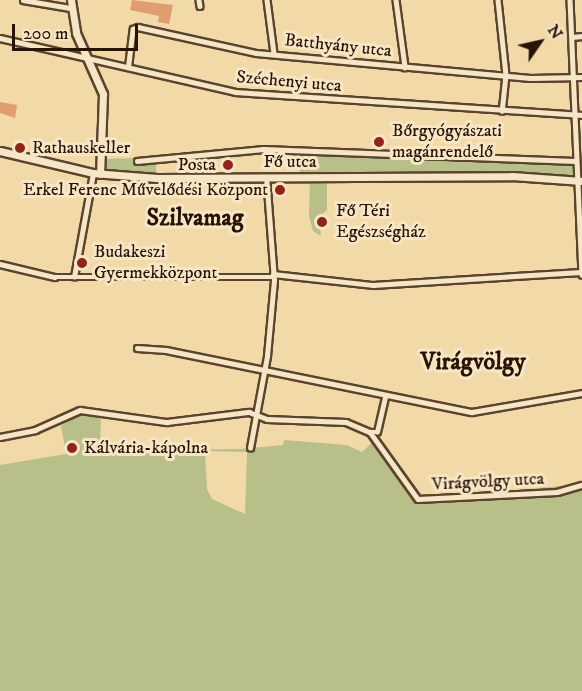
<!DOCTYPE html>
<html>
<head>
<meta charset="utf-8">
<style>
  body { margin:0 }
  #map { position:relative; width:582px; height:691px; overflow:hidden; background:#f2d9a8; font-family:"IM FELL DW Pica",serif }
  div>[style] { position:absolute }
  .green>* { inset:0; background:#b9bf89 }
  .building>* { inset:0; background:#df9d70 }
  .round { border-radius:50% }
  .roads { filter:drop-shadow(2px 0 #5b442d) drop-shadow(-2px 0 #5b442d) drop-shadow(0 2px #5b442d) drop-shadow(0 -2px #5b442d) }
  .street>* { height:4.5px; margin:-2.25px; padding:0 2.25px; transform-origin:2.25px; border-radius:2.25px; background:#f7e6c6 }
  .secondary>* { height:7px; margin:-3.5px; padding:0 3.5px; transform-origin:3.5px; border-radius:3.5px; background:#f7e6c6 }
  .dots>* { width:16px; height:16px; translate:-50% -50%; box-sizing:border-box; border:3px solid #f7e6c6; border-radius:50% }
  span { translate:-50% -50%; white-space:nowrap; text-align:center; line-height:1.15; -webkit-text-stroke:6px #f7e6c6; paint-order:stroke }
  .street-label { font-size:18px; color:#291304 }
  .poi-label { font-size:18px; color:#291304 }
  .left { translate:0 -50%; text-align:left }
  .right { translate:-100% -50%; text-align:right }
  .district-label { font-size:24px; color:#291304; font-weight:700 }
  .north { position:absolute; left:510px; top:12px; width:60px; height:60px; -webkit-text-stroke:4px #f7e6c6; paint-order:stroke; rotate:56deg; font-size:16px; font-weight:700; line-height:24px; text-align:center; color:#291304 }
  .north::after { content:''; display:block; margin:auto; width:21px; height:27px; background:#291304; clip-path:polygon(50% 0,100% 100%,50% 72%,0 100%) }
  .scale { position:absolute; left:12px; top:24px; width:126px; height:27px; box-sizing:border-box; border:3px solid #291304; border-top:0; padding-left:8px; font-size:18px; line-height:21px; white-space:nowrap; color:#291304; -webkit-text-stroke:4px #f7e6c6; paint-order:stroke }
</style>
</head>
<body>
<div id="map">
  <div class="green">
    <i style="clip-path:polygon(298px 150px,575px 161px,575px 181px,512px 176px,300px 177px)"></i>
    <i style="clip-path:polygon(137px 158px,139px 162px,156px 161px,156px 173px,112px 172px,103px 166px,103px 159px)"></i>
    <i style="clip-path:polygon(310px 183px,327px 184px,327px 210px,319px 217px,321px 236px,313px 231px,309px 216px)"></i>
    <i style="clip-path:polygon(evenodd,81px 412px,101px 415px,100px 451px,241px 449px,283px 445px,284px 440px,347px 445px,362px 452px,375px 440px,418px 499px,582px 484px,582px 691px,0 691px,0 465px,66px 454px,61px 426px,81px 412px,205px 451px,247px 452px,245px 514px,212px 499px,207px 489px,205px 451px)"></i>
  </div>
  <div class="building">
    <i style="clip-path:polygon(132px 0,173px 5px,169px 24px,158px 22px,159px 16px,130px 10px)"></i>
    <i style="clip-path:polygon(0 102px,17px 105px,15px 118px,0 113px)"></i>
    <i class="round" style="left:272px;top:182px;width:16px;height:16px"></i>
  </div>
  <div class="roads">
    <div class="street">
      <i style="left:23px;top:0;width:49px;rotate:9.5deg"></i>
      <i style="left:199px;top:0;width:6px;rotate:81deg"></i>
      <i style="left:267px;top:0;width:53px;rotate:82.5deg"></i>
      <i style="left:396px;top:0;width:68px;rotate:82.3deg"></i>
      <i style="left:498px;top:0;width:75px;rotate:83.9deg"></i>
      <i style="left:506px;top:75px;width:36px;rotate:96deg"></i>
      <i style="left:570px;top:0;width:275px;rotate:87.5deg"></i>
      <i style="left:572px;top:37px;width:10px;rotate:-6deg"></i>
      <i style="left:0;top:38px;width:241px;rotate:12.9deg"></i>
      <i style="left:235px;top:92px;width:348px;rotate:3.8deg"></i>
      <i style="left:128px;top:67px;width:38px;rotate:-83deg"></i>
      <i style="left:133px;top:29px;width:5px;rotate:-22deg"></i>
      <i style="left:138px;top:27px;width:121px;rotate:12.4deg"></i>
      <i style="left:256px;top:53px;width:275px;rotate:5.2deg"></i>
      <i style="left:530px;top:78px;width:52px;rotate:-1.1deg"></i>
      <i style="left:137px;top:161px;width:127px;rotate:-5.4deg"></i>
      <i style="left:263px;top:149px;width:312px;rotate:2.2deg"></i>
      <i style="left:0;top:264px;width:56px;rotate:13.5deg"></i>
      <i style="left:54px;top:277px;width:219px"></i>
      <i style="left:273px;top:274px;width:101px;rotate:6.3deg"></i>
      <i style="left:373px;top:285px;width:208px;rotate:-3.6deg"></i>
      <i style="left:74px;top:277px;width:106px;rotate:-79.6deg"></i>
      <i style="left:137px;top:348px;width:29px;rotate:4deg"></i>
      <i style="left:166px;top:350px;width:312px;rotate:11.5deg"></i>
      <i style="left:472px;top:412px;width:112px;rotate:-9.8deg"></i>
      <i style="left:370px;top:432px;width:7px"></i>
      <i style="left:377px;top:432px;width:37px;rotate:-77deg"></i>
      <i style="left:0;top:437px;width:36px;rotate:-11deg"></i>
      <i style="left:35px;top:430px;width:49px;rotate:-24deg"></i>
      <i style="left:80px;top:410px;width:88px;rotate:7.9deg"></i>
      <i style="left:167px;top:422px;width:83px;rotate:-7deg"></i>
      <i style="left:249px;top:412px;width:19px;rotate:21deg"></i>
      <i style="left:267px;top:419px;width:79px;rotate:2.2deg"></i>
      <i style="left:346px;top:422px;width:26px;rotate:23deg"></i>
      <i style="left:370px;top:432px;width:82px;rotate:54.4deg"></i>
      <i style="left:418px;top:499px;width:139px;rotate:-2.9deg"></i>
      <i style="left:557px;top:492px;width:26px;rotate:-16deg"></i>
      <i style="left:250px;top:448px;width:94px;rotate:-79.5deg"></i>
      <i style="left:267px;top:356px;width:76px;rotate:-84.7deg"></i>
      <i style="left:274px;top:280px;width:103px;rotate:-94.4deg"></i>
    </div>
    <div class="secondary">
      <i style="left:71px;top:0;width:33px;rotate:81deg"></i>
      <i style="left:76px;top:33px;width:67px;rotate:66.1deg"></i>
      <i style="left:103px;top:94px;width:80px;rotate:92.1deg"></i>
      <i style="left:0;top:151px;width:96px;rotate:13.3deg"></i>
      <i style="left:93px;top:173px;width:64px;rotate:4.5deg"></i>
      <i style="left:157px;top:178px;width:355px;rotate:-0.3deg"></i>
      <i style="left:512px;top:176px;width:70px;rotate:4.1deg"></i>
    </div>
  </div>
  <div class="dots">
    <i style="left:379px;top:142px;background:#8f2418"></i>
    <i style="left:20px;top:148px;background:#8f2418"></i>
    <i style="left:228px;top:165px;background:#8f2418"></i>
    <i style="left:280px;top:190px;background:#8f2418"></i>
    <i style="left:322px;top:222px;background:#8f2418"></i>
    <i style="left:82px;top:263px;background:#8f2418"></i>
    <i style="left:72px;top:448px;background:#8f2418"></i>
  </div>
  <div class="street-label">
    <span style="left:338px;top:46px;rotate:6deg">Batthyány utca</span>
    <span style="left:289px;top:82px;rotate:5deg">Széchenyi utca</span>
    <span style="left:290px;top:162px">Fő utca</span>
    <span style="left:488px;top:482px;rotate:-3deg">Virágvölgy utca</span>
  </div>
  <div class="poi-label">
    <span class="left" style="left:392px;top:142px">Bőrgyógyászati<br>magánrendelő</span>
    <span class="left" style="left:32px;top:148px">Rathauskeller</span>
    <span class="right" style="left:216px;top:165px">Posta</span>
    <span class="right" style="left:268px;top:190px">Erkel Ferenc Művelődési Központ</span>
    <span class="left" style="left:336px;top:222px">Fő Téri<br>Egészségház</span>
    <span class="left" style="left:94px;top:263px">Budakeszi<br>Gyermekközpont</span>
    <span class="left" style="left:84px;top:448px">Kálvária-kápolna</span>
  </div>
  <div class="district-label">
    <span style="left:195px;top:219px">Szilvamag</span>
    <span style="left:473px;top:363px">Virágvölgy</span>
  </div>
  <div class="north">N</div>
  <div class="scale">200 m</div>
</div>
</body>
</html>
